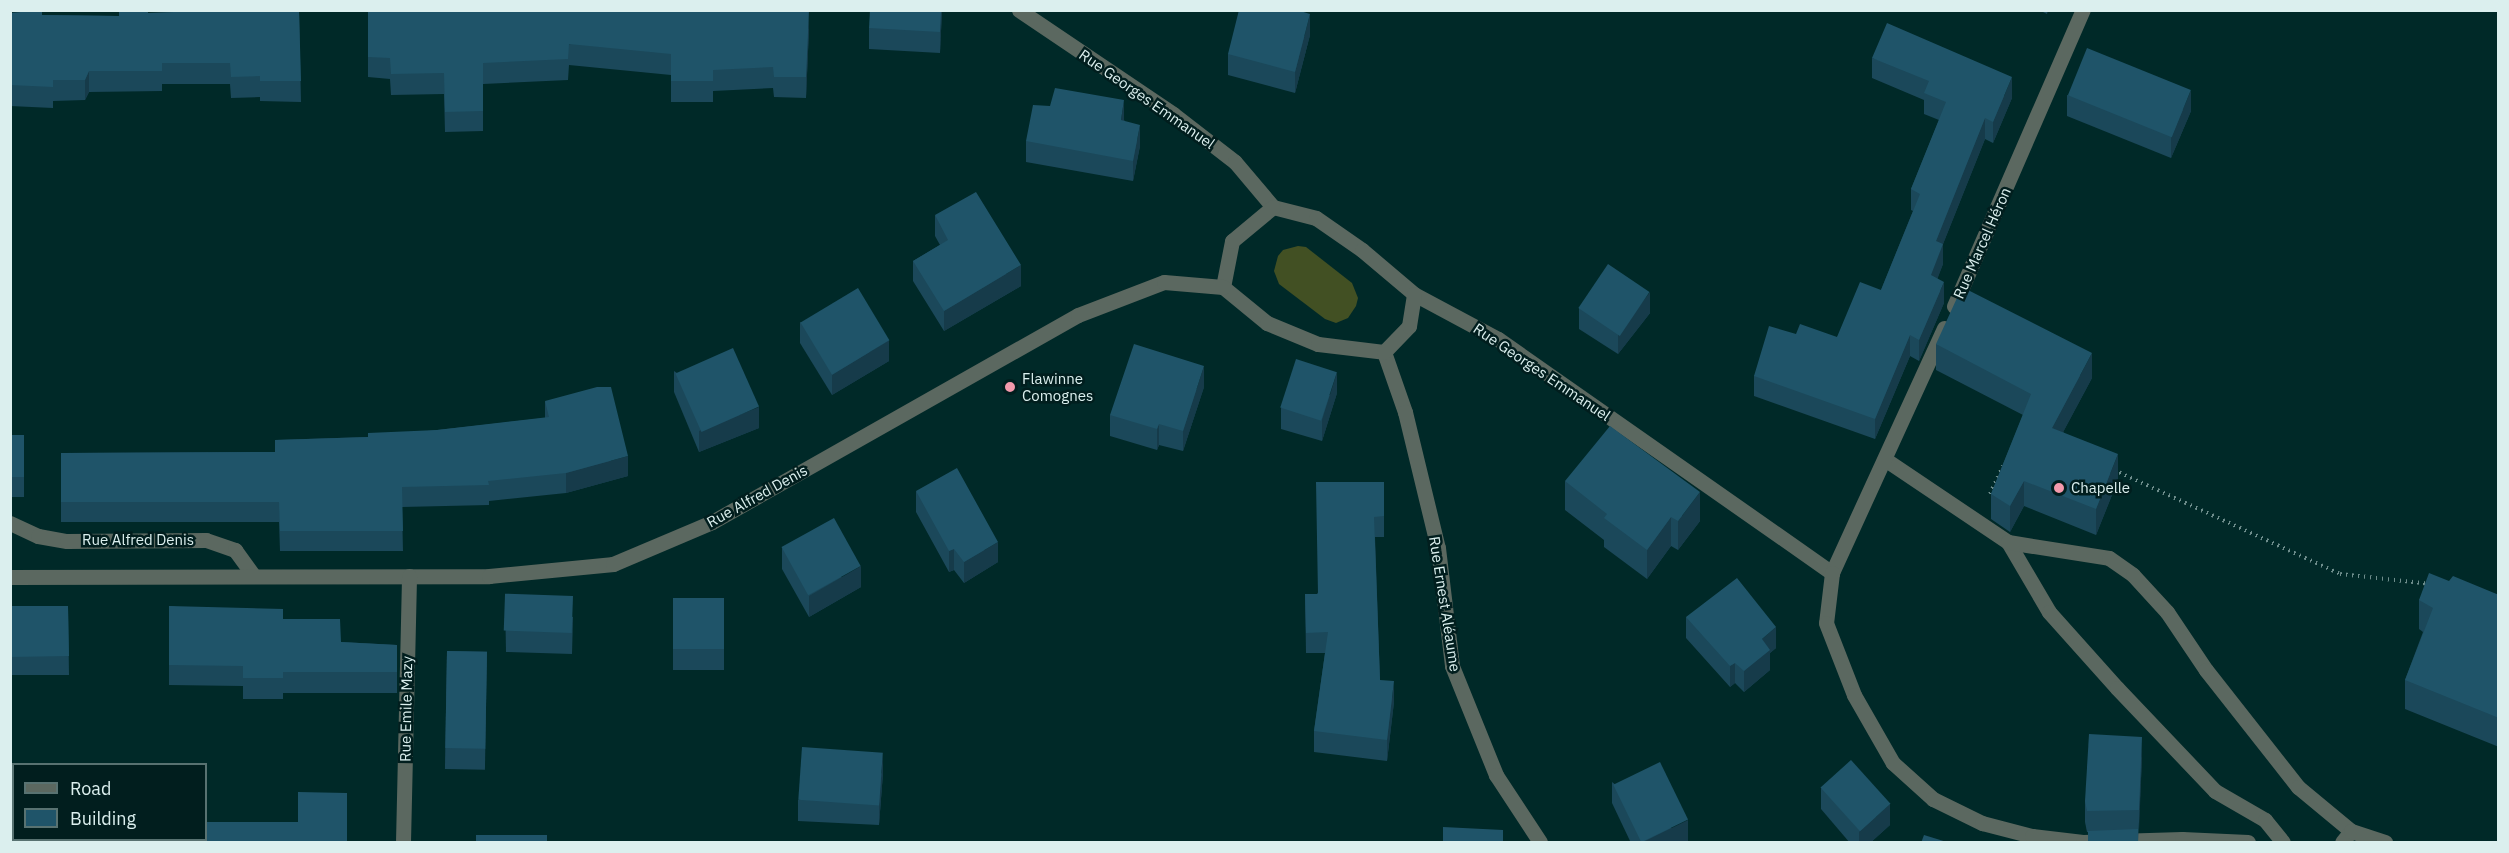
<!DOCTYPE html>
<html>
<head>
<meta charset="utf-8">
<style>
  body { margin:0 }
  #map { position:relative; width:2509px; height:853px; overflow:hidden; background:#002928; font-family:"IBM Plex Sans",sans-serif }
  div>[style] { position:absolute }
  .green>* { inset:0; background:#425023 }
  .path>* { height:4px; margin-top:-2px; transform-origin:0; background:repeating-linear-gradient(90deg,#6e8d8c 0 1.5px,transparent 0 6px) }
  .service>* { height:15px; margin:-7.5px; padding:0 7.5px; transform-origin:7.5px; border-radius:7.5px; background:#5b6860 }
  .minor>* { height:15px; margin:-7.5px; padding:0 7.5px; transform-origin:7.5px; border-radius:7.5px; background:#5b6860 }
  .wall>* { inset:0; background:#1b485a; transform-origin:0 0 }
  .shaded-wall>* { inset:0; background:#163b4a }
  .building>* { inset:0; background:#1f5469; transform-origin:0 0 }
  .dots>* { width:16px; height:16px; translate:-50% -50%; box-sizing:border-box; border:3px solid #011e1e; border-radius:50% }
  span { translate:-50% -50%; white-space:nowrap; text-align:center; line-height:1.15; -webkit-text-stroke:5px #011e1e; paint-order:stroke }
  .street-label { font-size:15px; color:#dbefee }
  .poi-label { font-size:15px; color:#dbefee }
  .left { translate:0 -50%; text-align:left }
  .frame { position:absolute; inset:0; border:12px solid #dbefee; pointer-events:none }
  .legend { position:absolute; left:12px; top:763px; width:195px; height:78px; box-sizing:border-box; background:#011e1e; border:2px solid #587271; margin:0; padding:8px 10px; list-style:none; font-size:18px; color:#dbefee }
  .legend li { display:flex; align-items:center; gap:12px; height:30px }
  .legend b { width:30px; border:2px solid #587271 }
</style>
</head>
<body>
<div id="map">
  <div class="green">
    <i style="clip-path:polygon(1298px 246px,1306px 247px,1352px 283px,1358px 298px,1356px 306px,1348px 318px,1336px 323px,1325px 319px,1279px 284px,1274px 271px,1278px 256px,1283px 250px)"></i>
  </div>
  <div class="path">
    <i style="left:2114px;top:470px;width:249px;rotate:24.7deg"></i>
    <i style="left:2340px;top:574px;width:92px;rotate:6.3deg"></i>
    <i style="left:1990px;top:494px;width:31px;rotate:-65deg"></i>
  </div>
  <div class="service">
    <i style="left:1886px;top:460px;width:147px;rotate:33.9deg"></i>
    <i style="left:2008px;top:542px;width:81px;rotate:59.6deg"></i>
    <i style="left:2049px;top:612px;width:102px;rotate:48.2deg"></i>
    <i style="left:2117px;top:688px;width:142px;rotate:46.4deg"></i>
    <i style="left:2215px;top:791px;width:58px;rotate:30.1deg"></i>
    <i style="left:2265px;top:820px;width:28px;rotate:51deg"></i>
    <i style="left:2008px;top:542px;width:102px;rotate:9deg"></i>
    <i style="left:2109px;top:558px;width:29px;rotate:35deg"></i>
    <i style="left:2133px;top:575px;width:50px;rotate:47.4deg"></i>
    <i style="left:2167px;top:612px;width:70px;rotate:56.1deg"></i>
    <i style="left:2206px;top:670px;width:149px;rotate:51.8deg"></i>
    <i style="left:2298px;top:787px;width:69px;rotate:39.7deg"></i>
    <i style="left:2351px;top:831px;width:14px;rotate:129deg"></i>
    <i style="left:2351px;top:831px;width:36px;rotate:18deg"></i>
  </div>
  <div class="minor">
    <i style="left:1019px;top:10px;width:186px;rotate:34deg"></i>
    <i style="left:1173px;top:114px;width:78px;rotate:37.7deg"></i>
    <i style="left:1235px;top:162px;width:59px;rotate:49.8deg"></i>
    <i style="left:1273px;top:207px;width:44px;rotate:14.3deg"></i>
    <i style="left:1316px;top:218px;width:56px;rotate:34.8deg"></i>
    <i style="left:1362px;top:250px;width:68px;rotate:40.2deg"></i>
    <i style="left:1414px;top:294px;width:95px;rotate:28.2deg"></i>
    <i style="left:1498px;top:339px;width:408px;rotate:35deg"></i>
    <i style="left:1223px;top:287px;width:57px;rotate:39.3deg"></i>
    <i style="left:1267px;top:323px;width:55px;rotate:22.4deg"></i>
    <i style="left:1318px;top:344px;width:66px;rotate:6.9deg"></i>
    <i style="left:1223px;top:287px;width:47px;rotate:-78.9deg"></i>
    <i style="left:1232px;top:241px;width:53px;rotate:-39.7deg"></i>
    <i style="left:1954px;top:306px;width:323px;rotate:-66.5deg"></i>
    <i style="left:1944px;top:328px;width:269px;rotate:114.6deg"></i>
    <i style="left:1832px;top:573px;width:50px;rotate:96.8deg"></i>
    <i style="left:1826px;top:623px;width:77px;rotate:68.7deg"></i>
    <i style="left:1854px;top:695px;width:78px;rotate:60.2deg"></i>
    <i style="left:1893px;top:763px;width:54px;rotate:42deg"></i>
    <i style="left:1933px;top:799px;width:55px;rotate:26.1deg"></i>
    <i style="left:1982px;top:823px;width:52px;rotate:14.6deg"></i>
    <i style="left:2032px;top:836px;width:51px;rotate:6.7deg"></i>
    <i style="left:2083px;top:842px;width:99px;rotate:-1.7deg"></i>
    <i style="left:2182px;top:839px;width:66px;rotate:2.6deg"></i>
    <i style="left:1384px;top:352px;width:64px;rotate:70.7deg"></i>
    <i style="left:1405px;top:412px;width:140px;rotate:76.4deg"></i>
    <i style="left:1438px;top:548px;width:119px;rotate:83.2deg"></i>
    <i style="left:1452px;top:666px;width:118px;rotate:68deg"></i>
    <i style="left:1496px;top:775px;width:80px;rotate:56.7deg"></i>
    <i style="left:1384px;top:352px;width:36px;rotate:-46deg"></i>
    <i style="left:1409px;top:326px;width:32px;rotate:-81deg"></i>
    <i style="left:10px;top:523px;width:31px;rotate:25deg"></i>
    <i style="left:38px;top:536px;width:29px;rotate:10deg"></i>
    <i style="left:67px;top:541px;width:139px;rotate:-0.4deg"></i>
    <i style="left:206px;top:540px;width:31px;rotate:19deg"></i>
    <i style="left:235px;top:550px;width:32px;rotate:54deg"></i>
    <i style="left:10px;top:577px;width:479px;rotate:-0.1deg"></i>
    <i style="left:489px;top:576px;width:125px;rotate:-5.5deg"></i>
    <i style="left:613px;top:564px;width:108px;rotate:-23deg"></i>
    <i style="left:712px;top:522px;width:420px;rotate:-29.5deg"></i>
    <i style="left:1078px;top:315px;width:92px;rotate:-21deg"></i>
    <i style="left:1164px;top:282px;width:59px;rotate:4.8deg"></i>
    <i style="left:403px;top:842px;width:266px;rotate:-88.7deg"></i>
  </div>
  <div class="wall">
    <i style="clip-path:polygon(299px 10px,301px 102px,260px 101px,260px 97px,231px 98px,230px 84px,162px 84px,162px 91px,89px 92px,85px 100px,53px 101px,53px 108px,10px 106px,10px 13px,42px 15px,119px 16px,148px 13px)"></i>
    <i style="clip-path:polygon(942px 10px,940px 53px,869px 49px,869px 28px)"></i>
    <i style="clip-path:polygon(2039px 10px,2048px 10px,2047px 14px)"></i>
    <i style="clip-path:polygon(809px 29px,806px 98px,774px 97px,773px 88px,713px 91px,713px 102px,671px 102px,671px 75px,569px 65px,568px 80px,483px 84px,483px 131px,445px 132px,444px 94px,391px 95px,390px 79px,368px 77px,368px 57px)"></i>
    <i style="clip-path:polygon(1310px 35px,1295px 93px,1228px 75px,1228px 54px)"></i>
    <i style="clip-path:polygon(1872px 58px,2012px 98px,1993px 143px,1985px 139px,1943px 244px,1943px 264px,1937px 279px,1944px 303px,1919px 361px,1910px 356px,1875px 439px,1754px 396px,1754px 376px,1796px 334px,1837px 337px,1881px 290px,1913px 211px,1911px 210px,1911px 189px,1939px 120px,1924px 114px,1924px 100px,1872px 78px)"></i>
    <i style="clip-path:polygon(2067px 95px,2191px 111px,2171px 158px,2067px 116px)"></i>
    <i style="clip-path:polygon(1124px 120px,1140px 146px,1133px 181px,1026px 162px,1026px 141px)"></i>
    <i style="clip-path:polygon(935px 215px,1021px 286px,944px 331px,913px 281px,913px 261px,940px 245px,935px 236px)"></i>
    <i style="clip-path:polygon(1579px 308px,1650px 313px,1618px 354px,1579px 329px)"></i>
    <i style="clip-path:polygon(800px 322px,889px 361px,832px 395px,800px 343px)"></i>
    <i style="clip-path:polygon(1936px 344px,2092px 378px,2063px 432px,2118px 480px,2096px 535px,2024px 506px,2010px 532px,1991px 519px,1991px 494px,2023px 415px,1936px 370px)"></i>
    <i style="clip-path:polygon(674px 371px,759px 428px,699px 452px,674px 392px)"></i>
    <i style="clip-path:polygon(1204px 387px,1183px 451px,1159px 445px,1157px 450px,1110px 436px,1110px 415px)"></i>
    <i style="clip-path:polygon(1337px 393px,1322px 441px,1281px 429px,1281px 408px)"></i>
    <i style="clip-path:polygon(545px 401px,628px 476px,566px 493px,489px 501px,489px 505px,402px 507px,403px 551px,280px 551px,279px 522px,61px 522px,61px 453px,275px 452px,275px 440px,368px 437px,437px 430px,545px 418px)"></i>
    <i style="left:10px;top:435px;width:14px;height:62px"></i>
    <i style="clip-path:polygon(1565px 481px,1700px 521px,1678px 550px,1671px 546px,1647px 579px,1604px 547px,1604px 540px,1565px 510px)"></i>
    <i style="clip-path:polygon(1384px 482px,1384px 537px,1375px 537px,1380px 680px,1394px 702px,1387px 761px,1314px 752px,1314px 731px,1325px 653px,1306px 653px,1305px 594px,1317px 594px)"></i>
    <i style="clip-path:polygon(916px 491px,998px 562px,964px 583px,954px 570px,949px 572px,916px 512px)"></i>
    <i style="clip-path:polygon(782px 548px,861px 587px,809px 617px,782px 569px)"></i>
    <i style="clip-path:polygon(2449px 581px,2499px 595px,2499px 747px,2405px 709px,2405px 680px,2423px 632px,2419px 629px,2419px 600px)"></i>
    <i style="clip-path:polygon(10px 596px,11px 606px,68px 606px,69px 675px,10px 675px)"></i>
    <i style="clip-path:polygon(505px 597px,573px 617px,572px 654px,506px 652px)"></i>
    <i style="left:724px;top:598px;width:72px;height:51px;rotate:90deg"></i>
    <i style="clip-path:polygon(169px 606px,283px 619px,341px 642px,397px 645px,397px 693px,283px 693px,283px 699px,243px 699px,243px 686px,169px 685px)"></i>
    <i style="clip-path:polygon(1686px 617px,1776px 648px,1770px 653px,1770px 670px,1744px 692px,1735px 683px,1730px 687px,1686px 638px)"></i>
    <i style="left:447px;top:651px;width:40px;height:118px;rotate:1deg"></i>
    <i style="clip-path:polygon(2142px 757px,2138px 843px,2087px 832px,2085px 822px,2085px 801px)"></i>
    <i style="clip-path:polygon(883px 773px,879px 825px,798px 821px,798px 800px)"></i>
    <i style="clip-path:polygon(1612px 782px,1688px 841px,1685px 843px,1631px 843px,1612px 803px)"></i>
    <i style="clip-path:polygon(1821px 788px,1890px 825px,1870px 843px,1850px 843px,1821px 809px)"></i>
  </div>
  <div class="shaded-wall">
    <i style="clip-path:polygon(809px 10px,809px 29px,806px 98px,806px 77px)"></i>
    <i style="clip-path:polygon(941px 10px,942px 10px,940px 53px,940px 32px)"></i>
    <i style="clip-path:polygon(1310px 14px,1310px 35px,1295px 93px,1295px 72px)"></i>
    <i style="clip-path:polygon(89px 71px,89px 92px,85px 100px,85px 80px)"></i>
    <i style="clip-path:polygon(2012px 77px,2012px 98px,1993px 143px,1993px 122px)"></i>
    <i style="clip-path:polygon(2191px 90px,2191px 111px,2171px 158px,2171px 138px)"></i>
    <i style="clip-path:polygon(1124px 100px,1124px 121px,1121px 120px)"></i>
    <i style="clip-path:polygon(1985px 118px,1985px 139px,1943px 244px,1943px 264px,1931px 296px,1931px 275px,1936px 241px)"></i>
    <i style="clip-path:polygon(1140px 125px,1140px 146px,1133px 181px,1133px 161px)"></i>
    <i style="clip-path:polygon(1021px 265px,1021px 286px,944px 331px,944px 311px)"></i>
    <i style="clip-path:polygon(1944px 282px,1944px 303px,1919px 361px,1919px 340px)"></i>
    <i style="clip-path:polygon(1650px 292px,1650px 313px,1618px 354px,1618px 334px)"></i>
    <i style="clip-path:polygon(1910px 335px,1910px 356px,1875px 439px,1875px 419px)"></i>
    <i style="clip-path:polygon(889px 340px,889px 361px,832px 395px,832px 375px)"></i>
    <i style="clip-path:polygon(2092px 353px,2092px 378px,2052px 453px,2052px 428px)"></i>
    <i style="clip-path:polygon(1204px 366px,1204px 387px,1183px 451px,1183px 431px)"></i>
    <i style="clip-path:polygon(1337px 372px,1337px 393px,1322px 441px,1322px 420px)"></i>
    <i style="clip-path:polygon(759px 407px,759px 428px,699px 452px,699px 431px)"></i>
    <i style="clip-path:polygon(1159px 424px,1159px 445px,1157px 450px,1157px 429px)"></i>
    <i style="clip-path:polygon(2118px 454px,2118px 480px,2096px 535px,2096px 509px)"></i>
    <i style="clip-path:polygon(628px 456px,628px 476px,566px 493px,566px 473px)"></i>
    <i style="clip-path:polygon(2024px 481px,2024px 506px,2010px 532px,2010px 506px)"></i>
    <i style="clip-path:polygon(1700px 492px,1700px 521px,1678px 550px,1678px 521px)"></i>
    <i style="clip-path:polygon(1671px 517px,1671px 546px,1647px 579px,1647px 550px)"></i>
    <i style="clip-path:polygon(998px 542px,998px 562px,964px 583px,964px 562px)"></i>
    <i style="clip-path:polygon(954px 549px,954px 570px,949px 572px,949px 551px)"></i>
    <i style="clip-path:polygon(861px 566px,861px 587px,809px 617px,809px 596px)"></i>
    <i style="clip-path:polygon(1776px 627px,1776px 648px,1770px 653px,1770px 670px,1744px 692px,1744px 671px,1762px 639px)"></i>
    <i style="clip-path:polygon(1735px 663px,1735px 683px,1730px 687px,1730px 666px)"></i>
    <i style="clip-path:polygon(1394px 681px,1394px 702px,1387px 761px,1387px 740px)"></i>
    <i style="clip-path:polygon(2142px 737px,2142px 757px,2139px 831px,2139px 810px)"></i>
    <i style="clip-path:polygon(883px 752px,883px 773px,879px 825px,879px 805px)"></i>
    <i style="clip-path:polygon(1890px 804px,1890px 825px,1870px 843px,1859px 843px,1859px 832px)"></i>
    <i style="clip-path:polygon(1688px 820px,1688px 841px,1685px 843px,1641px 843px)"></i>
  </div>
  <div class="building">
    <i style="clip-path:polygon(42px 10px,42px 15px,119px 16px,119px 10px,148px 10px,148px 13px,226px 10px,299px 10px,301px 81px,260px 81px,260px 76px,231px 77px,230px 63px,162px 63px,162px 71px,89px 71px,85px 80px,53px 80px,53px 87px,10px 85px,10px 13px)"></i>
    <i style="clip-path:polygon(368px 10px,809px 10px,806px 77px,774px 77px,773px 67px,713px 70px,713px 81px,671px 81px,671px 54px,569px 44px,568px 59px,483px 63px,483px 111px,445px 112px,444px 73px,391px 74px,390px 58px,368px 57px)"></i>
    <i style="clip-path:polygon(870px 10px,941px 10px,940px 32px,869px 28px)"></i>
    <i style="clip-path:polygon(1239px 10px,1297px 10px,1310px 14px,1295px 72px,1228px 54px)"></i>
    <i style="clip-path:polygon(1887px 23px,2012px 77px,1993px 122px,1985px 118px,1936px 241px,1943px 244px,1931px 275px,1944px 282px,1919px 340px,1910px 335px,1875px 419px,1754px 376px,1769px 326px,1796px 334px,1800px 324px,1837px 337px,1860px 282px,1881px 290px,1920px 194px,1911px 189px,1946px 102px,1924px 93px,1929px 81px,1872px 58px)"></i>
    <i style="left:2087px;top:48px;width:112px;height:51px;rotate:22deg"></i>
    <i style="clip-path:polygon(1055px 88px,1124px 100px,1121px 120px,1140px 125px,1133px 161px,1026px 141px,1033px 105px,1050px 106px)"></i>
    <i style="clip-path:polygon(976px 192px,1021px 265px,944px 311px,913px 261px,948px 240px,935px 215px)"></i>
    <i style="left:1608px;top:264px;width:50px;height:53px;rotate:34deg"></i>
    <i style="clip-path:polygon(1962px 287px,2092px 353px,2052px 428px,2118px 454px,2096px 509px,2024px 481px,2010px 506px,1991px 494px,2031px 394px,1936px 344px)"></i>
    <i style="left:858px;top:288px;width:61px;height:67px;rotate:59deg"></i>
    <i style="clip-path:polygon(1134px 344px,1204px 366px,1183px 431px,1159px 424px,1157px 429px,1110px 415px)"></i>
    <i style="left:733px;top:348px;width:64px;height:63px;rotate:66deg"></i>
    <i style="left:1296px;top:359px;width:43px;height:51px;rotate:18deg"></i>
    <i style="clip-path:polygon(597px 387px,611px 387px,628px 456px,566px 473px,488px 481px,489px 485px,402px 487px,403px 531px,280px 531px,279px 502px,61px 502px,61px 453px,275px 452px,275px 440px,368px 437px,368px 433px,437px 430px,549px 417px,545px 401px)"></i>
    <i style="clip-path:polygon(1610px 426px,1700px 492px,1678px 521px,1671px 517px,1647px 550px,1604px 518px,1607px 514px,1565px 481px)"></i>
    <i style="left:10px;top:435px;width:14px;height:42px"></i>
    <i style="clip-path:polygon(957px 468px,998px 542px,964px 562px,954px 549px,949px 551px,916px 491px)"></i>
    <i style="clip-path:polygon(1316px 482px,1384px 482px,1384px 516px,1374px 517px,1380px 680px,1394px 681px,1387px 740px,1314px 731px,1328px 632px,1306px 633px,1305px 594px,1318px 594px)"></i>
    <i style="left:834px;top:518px;width:55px;height:60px;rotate:61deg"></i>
    <i style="clip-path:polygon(2429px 573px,2449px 581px,2453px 576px,2499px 595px,2499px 718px,2405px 680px,2433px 608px,2419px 600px)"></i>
    <i style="clip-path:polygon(1737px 578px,1776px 627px,1762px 639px,1770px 650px,1744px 671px,1735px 663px,1730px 666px,1686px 617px)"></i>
    <i style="clip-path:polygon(10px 596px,11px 606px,68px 606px,69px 656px,10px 657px)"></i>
    <i style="left:573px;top:596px;width:37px;height:68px;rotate:92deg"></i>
    <i style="left:724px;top:598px;width:51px;height:51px;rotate:90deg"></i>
    <i style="clip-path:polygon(169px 606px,283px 609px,283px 619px,340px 619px,341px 642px,397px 645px,397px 672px,283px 672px,283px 678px,243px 678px,243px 666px,169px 665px)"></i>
    <i style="left:447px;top:651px;width:40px;height:97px;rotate:1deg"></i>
    <i style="clip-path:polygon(2089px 734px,2142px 737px,2139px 810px,2087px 811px,2085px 801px)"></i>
    <i style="left:802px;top:747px;width:81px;height:53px;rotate:4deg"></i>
    <i style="left:1851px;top:760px;width:59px;height:41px;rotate:48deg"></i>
    <i style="left:1660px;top:762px;width:64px;height:52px;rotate:64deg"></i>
    <i style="clip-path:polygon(298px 792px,347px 793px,347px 843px,127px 843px,127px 840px,206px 840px,206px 822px,298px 822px)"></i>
    <i style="clip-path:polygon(1443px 827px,1503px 830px,1503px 843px,1443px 843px)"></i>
    <i style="clip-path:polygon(2138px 829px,2138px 843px,2088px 843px,2088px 831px)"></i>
    <i style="left:547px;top:835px;width:8px;height:71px;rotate:90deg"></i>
    <i style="clip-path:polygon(1924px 835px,1950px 843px,1921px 843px)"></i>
  </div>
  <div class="dots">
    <i style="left:1010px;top:387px;background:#f39aac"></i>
    <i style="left:2059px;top:488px;background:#f39aac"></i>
  </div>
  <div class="street-label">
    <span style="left:1147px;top:99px;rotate:35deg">Rue Georges Emmanuel</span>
    <span style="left:1982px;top:243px;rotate:-66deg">Rue Marcel Héron</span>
    <span style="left:1542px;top:372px;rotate:34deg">Rue Georges Emmanuel</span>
    <span style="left:757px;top:496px;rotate:-29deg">Rue Alfred Denis</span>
    <span style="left:138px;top:540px">Rue Alfred Denis</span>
    <span style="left:1445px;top:604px;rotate:81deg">Rue Ernest Aléaume</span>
    <span style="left:406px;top:709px;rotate:-89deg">Rue Emile Mazy</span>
  </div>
  <div class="poi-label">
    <span class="left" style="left:1022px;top:387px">Flawinne<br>Comognes</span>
    <span class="left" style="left:2071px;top:488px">Chapelle</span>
  </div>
  <div class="frame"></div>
  <ul class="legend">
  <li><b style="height:8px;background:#5b6860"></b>Road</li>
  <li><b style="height:16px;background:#1f5469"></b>Building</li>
  </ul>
</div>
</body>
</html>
